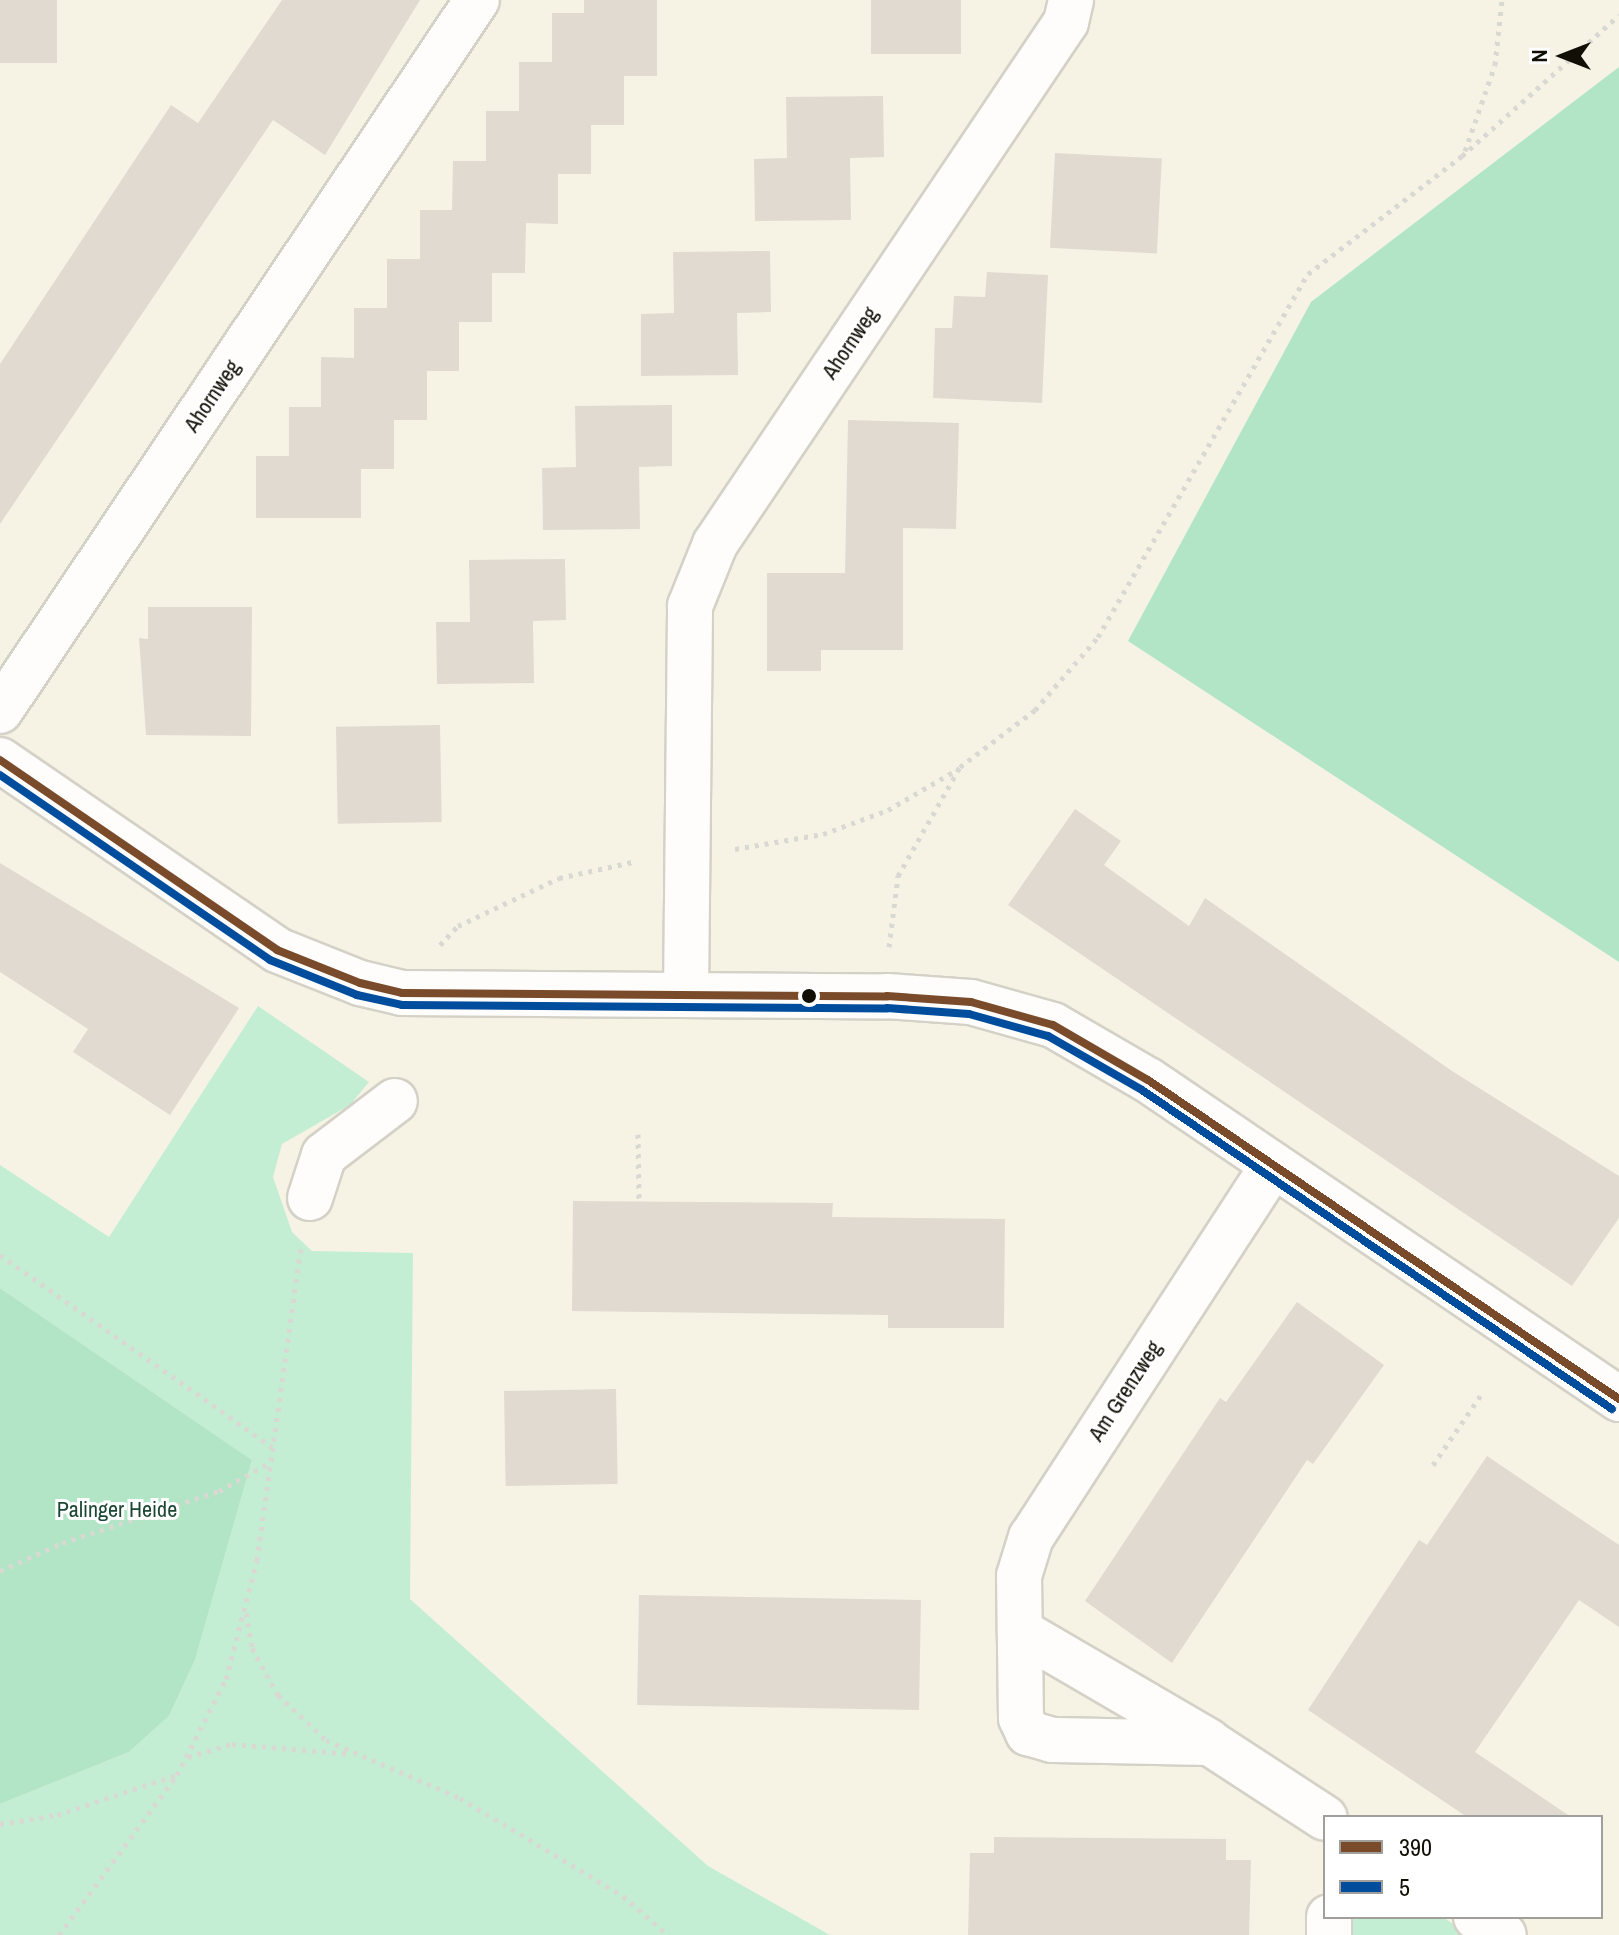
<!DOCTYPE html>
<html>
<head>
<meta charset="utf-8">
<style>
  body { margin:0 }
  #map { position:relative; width:1619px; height:1935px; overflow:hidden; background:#f6f3e5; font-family:"Archivo Narrow",sans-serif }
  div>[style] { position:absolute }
  .green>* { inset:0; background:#c4eed3 }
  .forest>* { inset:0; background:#b1e5c6 }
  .building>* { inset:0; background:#e0dad0; transform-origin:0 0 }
  .path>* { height:5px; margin-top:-2.5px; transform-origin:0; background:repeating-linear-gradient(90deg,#d9d8d3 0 4px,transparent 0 10px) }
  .roads { filter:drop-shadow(2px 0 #d4d1c7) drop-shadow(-2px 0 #d4d1c7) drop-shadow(0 2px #d4d1c7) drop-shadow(0 -2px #d4d1c7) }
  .minor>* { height:44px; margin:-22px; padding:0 22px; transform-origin:22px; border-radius:22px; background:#fefdfb }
  .bus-1>* { height:8px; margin:-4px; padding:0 4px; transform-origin:4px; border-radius:4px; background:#7a4b2a }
  .bus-2>* { height:8px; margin:-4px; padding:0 4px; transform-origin:4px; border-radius:4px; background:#004d9e }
  .dots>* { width:22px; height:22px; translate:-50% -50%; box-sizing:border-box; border:4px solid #fff; border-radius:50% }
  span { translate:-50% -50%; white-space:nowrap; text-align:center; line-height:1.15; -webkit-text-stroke:6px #fff; paint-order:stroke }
  .street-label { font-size:22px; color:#110f06 }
  .park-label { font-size:22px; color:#1d4735 }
  .legend { position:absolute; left:1323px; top:1815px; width:280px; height:104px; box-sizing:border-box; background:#fff; border:2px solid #a09f9b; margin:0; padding:10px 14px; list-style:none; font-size:24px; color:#110f06 }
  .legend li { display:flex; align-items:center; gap:16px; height:40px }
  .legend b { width:40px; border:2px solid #a09f9b }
  .north { position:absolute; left:1523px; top:16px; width:80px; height:80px; -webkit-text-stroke:6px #fff; paint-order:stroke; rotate:270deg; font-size:22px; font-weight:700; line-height:32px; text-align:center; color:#110f06 }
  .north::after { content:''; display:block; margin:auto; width:28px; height:36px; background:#110f06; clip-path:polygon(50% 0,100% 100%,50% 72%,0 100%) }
</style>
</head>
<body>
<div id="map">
  <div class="green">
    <i style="clip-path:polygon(258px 1006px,369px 1082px,350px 1105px,282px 1144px,273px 1177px,292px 1232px,312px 1251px,413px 1253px,410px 1599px,708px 1866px,830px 1935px,0 1935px,0 1804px,129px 1752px,169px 1716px,195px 1660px,252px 1460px,0 1288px,0 1165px,109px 1237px)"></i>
    <i style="clip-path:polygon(1346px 1917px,1443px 1917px,1469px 1935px,1346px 1935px)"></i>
  </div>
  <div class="forest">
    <i style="clip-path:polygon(1619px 67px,1619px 962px,1128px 641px,1311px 302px)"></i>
    <i style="clip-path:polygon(0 1288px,252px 1460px,195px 1660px,169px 1716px,129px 1752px,0 1804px)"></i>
  </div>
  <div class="building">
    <i style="left:0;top:0;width:57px;height:63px"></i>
    <i style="clip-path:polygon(282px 0,420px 0,325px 155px,273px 120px,0 524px,0 364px,171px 105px,198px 123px)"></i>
    <i style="clip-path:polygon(584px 0,657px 0,657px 76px,624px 76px,624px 125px,591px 125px,591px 174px,558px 174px,558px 224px,526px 223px,525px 273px,492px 273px,492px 322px,459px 322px,459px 371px,427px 371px,427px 420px,394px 420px,394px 469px,361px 469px,361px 518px,256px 518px,256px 456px,289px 456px,289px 407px,321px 407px,321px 357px,354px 358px,354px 308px,387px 308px,387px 259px,420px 259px,420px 210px,452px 210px,453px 161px,486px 161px,486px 111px,519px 111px,519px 62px,552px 62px,552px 13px,584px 13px)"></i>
    <i style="left:871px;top:0;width:90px;height:54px"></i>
    <i style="clip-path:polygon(883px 96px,884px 157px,850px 158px,851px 220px,755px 221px,754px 159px,787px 158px,786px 97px)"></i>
    <i style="left:1055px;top:153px;width:107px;height:95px;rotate:3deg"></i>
    <i style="clip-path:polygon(770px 251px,771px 312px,737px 313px,738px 375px,641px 376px,641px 314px,674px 313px,673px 252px)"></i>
    <i style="clip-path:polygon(987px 272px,1048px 275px,1042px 403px,933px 398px,935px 328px,952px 328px,954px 296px,985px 297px)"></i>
    <i style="clip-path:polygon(672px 405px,672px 466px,639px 467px,640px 529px,543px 530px,542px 468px,576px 467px,575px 406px)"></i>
    <i style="clip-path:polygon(848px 420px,959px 423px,956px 529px,903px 528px,903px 650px,821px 650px,821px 671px,767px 671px,767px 573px,845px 573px)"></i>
    <i style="clip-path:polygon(565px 559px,566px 620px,533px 621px,534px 683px,437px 684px,436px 622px,470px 622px,469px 560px)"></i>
    <i style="clip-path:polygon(148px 607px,252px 607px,251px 736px,146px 735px,139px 638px,148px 639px)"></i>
    <i style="left:440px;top:725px;width:97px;height:104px;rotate:89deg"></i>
    <i style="clip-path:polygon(1075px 809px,1121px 841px,1104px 865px,1189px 926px,1205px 898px,1452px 1071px,1619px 1176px,1619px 1218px,1572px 1286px,1008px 905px)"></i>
    <i style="clip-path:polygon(0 863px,239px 1008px,170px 1115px,73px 1052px,88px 1029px,0 972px)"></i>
    <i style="clip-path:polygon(573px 1201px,833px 1203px,832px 1217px,1005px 1219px,1004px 1328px,888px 1328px,888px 1315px,572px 1311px)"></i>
    <i style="clip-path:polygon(1297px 1302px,1384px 1365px,1313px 1464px,1307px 1460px,1172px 1663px,1085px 1601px,1220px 1398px,1226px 1402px)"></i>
    <i style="left:616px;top:1389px;width:95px;height:112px;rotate:89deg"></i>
    <i style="clip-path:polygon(1487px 1456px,1619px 1545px,1619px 1627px,1579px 1600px,1475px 1752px,1571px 1817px,1467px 1817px,1308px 1710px,1419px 1540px,1427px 1545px)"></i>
    <i style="left:639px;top:1595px;width:282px;height:110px;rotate:1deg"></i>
    <i style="clip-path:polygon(994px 1837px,1226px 1839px,1226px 1860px,1251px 1860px,1249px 1935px,968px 1935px,970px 1853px,994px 1853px)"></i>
  </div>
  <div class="path">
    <i style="left:1465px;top:151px;width:91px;rotate:-70.8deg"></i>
    <i style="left:1495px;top:65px;width:65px;rotate:-83.9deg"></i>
    <i style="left:735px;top:849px;width:89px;rotate:-9.7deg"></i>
    <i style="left:823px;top:834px;width:69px;rotate:-20.3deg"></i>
    <i style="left:888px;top:810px;width:83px;rotate:-30.3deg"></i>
    <i style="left:440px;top:945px;width:26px;rotate:-47deg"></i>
    <i style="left:458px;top:926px;width:112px;rotate:-25.4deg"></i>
    <i style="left:559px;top:878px;width:80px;rotate:-12.3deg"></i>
    <i style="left:889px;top:947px;width:72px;rotate:-82.8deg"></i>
    <i style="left:898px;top:876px;width:125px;rotate:-60.4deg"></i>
    <i style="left:960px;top:767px;width:94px;rotate:-37.2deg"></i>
    <i style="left:1035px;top:710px;width:96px;rotate:-49.2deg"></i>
    <i style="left:1098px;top:637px;width:419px;rotate:-60deg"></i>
    <i style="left:1308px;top:274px;width:194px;rotate:-37.5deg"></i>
    <i style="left:1462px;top:156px;width:211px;rotate:-41.9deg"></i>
    <i style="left:638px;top:1134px;width:67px;rotate:89.1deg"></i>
    <i style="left:0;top:1255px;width:333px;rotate:35.2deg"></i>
    <i style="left:1433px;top:1465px;width:85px;rotate:-55.6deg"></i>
    <i style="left:0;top:1571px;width:68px;rotate:-24.3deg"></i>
    <i style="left:62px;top:1543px;width:165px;rotate:-18.3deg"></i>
    <i style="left:219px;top:1491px;width:57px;rotate:-29.2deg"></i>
    <i style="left:246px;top:1613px;width:36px;rotate:80deg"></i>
    <i style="left:252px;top:1648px;width:54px;rotate:61deg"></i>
    <i style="left:278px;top:1695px;width:66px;rotate:43.2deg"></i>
    <i style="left:326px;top:1740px;width:146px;rotate:23.4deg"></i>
    <i style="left:460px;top:1798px;width:190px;rotate:31deg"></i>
    <i style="left:623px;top:1896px;width:60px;rotate:40.9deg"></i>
    <i style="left:188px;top:1757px;width:46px;rotate:-16.5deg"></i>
    <i style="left:232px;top:1744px;width:119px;rotate:4.8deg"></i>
    <i style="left:0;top:1824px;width:58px;rotate:-9deg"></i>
    <i style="left:57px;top:1815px;width:126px;rotate:-18.6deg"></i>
    <i style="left:59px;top:1935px;width:199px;rotate:-53.6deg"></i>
    <i style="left:177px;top:1775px;width:108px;rotate:-63deg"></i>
    <i style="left:226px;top:1679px;width:123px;rotate:-75.4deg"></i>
    <i style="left:257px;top:1560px;width:317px;rotate:-82deg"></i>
  </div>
  <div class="roads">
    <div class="minor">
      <i style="left:0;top:711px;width:856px;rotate:-56.14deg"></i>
      <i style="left:0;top:760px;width:336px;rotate:34.4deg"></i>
      <i style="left:277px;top:950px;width:89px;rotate:21.7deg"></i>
      <i style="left:360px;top:983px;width:43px;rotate:13.4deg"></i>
      <i style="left:402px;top:993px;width:485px;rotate:0.4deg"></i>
      <i style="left:887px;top:996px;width:84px;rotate:4.1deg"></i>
      <i style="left:971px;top:1002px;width:85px;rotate:15.7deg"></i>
      <i style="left:1053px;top:1025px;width:110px;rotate:30.1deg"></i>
      <i style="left:1148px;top:1080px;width:569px;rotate:34.11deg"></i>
      <i style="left:686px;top:994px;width:388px;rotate:-89.4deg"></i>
      <i style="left:690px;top:606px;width:67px;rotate:-68deg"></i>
      <i style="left:715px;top:544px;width:629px;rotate:-56.08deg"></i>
      <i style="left:1066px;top:22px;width:23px;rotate:-77deg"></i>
      <i style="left:1273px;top:1165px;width:444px;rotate:123deg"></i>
      <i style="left:1031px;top:1537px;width:41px;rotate:107.1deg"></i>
      <i style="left:1019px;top:1576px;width:142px;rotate:89.2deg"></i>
      <i style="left:1021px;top:1718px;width:17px;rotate:65deg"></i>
      <i style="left:1028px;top:1733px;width:25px;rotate:16deg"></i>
      <i style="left:1052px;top:1740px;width:158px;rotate:1.1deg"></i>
      <i style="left:1210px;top:1743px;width:137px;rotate:33.1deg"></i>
      <i style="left:310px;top:1198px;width:45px;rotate:-72deg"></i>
      <i style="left:324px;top:1155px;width:89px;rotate:-37.3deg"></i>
      <i style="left:1020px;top:1631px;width:218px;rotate:30.3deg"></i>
      <i style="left:1329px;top:1917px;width:18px;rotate:90deg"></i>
      <i style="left:1476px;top:1917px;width:33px;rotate:33deg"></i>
    </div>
  </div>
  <div class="bus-1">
    <i style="left:0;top:760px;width:336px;rotate:34.4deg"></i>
    <i style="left:277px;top:950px;width:89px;rotate:21.7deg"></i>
    <i style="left:360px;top:983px;width:43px;rotate:13.4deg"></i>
    <i style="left:402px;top:993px;width:485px;rotate:0.4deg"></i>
    <i style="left:887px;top:996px;width:84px;rotate:4.1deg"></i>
    <i style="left:971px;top:1002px;width:85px;rotate:15.7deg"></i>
    <i style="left:1053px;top:1025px;width:110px;rotate:30.1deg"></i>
    <i style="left:1148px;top:1080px;width:569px;rotate:34.11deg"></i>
  </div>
  <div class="bus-2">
    <i style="left:0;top:775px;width:327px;rotate:34.4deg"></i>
    <i style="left:270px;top:960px;width:94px;rotate:21.9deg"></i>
    <i style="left:357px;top:995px;width:46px;rotate:12.5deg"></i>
    <i style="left:402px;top:1005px;width:485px;rotate:0.4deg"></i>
    <i style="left:887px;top:1008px;width:82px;rotate:4.2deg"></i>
    <i style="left:969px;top:1014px;width:82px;rotate:15.6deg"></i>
    <i style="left:1048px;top:1036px;width:108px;rotate:29.9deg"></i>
    <i style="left:1142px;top:1090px;width:568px;rotate:34.17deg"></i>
  </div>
  <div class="dots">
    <i style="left:809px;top:996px;background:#110f06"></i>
  </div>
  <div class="street-label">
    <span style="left:850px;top:343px;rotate:-56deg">Ahornweg</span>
    <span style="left:212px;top:396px;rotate:-56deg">Ahornweg</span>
    <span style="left:1125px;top:1391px;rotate:-57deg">Am Grenzweg</span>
  </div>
  <div class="park-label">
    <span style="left:117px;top:1510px">Palinger Heide</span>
  </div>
  <ul class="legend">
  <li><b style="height:10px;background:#7a4b2a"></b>390</li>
  <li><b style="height:10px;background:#004d9e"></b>5</li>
  </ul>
  <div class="north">N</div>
</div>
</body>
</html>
